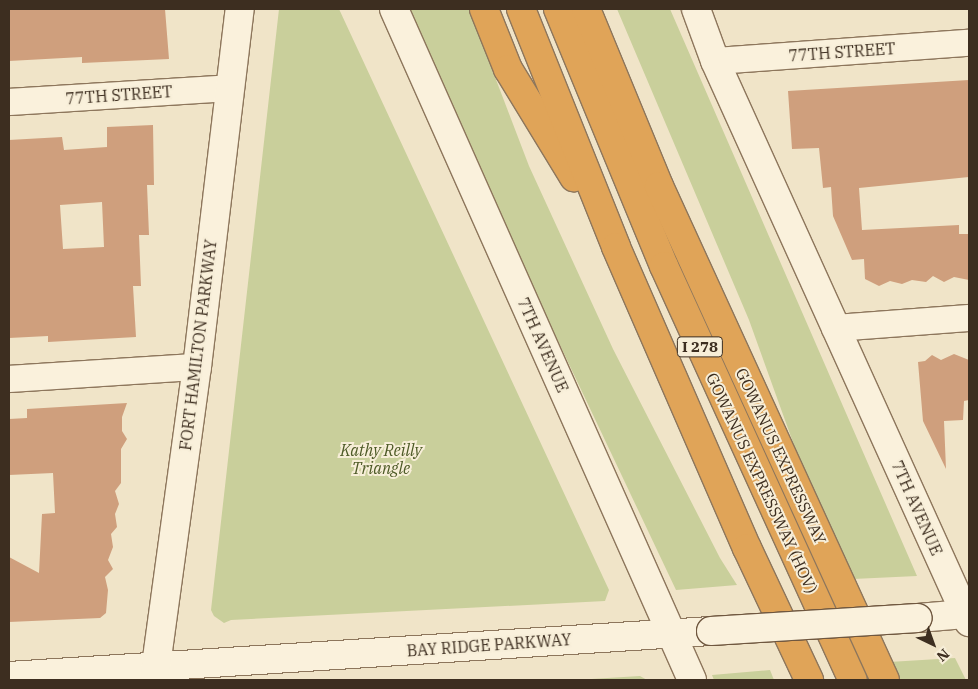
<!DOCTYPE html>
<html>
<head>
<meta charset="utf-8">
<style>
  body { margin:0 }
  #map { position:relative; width:978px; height:689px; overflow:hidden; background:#f0e4c8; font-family:"IBM Plex Serif",serif }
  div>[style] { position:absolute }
  .green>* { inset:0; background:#c9cf9b }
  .building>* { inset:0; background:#cf9f7d }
  .roads { filter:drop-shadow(1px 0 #8d765c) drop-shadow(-1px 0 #8d765c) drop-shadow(0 1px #8d765c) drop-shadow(0 -1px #8d765c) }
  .street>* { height:26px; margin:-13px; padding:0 13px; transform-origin:13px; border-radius:13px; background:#faf1dc }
  .secondary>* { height:28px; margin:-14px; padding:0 14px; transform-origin:14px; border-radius:14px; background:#faf1dc }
  .highway>* { height:28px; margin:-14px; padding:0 14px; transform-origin:14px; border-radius:14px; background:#e0a458 }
  .bridges { filter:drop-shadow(1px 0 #6f573f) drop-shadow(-1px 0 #6f573f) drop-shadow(0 1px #6f573f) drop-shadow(0 -1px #6f573f) }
  .secondary-bridge>* { height:28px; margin:-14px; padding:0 14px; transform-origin:14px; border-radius:14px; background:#faf1dc }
  span { translate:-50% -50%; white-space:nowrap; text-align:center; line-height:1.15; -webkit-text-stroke:4px #f7eed8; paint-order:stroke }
  .shield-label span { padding:1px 4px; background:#f7eed8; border:1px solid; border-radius:4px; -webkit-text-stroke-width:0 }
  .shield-label { font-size:15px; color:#3d2e20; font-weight:700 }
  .street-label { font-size:16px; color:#3d2e20 }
  .park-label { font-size:16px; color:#4d5a26; font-style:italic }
  .frame { position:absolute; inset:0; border:10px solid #3d2e20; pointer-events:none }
  .north { position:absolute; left:908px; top:619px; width:50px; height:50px; -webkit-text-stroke:4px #f7eed8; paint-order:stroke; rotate:138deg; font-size:14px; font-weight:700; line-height:20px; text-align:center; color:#3d2e20 }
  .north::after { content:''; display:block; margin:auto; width:18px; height:22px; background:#3d2e20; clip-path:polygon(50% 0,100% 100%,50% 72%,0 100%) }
</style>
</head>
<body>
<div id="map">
  <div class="green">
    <i style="clip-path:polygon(279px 9px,339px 9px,609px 590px,605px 601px,231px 620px,224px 623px,214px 616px,211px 610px)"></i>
    <i style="clip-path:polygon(406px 9px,469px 9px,529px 166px,613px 349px,720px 558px,737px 585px,676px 590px,540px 303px)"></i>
    <i style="clip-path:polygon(617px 9px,670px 9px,917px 576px,853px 579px,799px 459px,749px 320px)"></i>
    <i style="clip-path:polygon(955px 658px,966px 680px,898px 680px,889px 662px)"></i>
    <i style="clip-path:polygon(770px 670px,774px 680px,714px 680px,712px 675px)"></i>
    <i style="clip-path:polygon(640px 676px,647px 680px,575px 680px)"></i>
  </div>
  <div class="building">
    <i style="clip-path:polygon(9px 9px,165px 9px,169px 59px,82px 63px,82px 57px,9px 61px)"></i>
    <i style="clip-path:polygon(969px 80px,969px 177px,859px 188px,862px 230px,959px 225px,959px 234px,969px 234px,969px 280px,954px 277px,944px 282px,933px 276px,926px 282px,912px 280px,902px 284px,890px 281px,879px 286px,865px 279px,864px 259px,852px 260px,833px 216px,831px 187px,823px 188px,819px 148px,792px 149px,788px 91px)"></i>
    <i style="clip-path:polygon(evenodd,153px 125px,154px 185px,147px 185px,149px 235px,139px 235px,141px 286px,133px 286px,136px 337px,48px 342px,48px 336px,9px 338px,9px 140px,62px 137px,64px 150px,107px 147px,107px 127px,153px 125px,102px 202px,104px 247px,63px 249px,60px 205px,102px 202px)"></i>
    <i style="clip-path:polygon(954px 354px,969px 360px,969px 400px,964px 401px,963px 420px,944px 421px,946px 469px,923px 421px,918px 362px,925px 361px,932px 355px,941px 360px)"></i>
    <i style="clip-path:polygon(127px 403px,122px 417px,122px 431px,127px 439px,121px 449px,121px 483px,115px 491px,119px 504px,115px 514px,117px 527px,111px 534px,113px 547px,108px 560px,113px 569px,105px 577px,108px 590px,106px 613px,100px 618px,9px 622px,9px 557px,39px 573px,42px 514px,55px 513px,53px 473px,9px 475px,9px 419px,27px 418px,27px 409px)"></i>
  </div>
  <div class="roads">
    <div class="street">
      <i style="left:715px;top:61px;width:255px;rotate:-4.1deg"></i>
      <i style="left:9px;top:102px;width:220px;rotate:-3.6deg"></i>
      <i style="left:835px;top:328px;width:134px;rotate:-4.3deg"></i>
      <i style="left:9px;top:379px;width:188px;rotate:-3.7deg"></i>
    </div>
    <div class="secondary">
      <i style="left:394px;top:9px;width:734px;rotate:66.05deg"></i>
      <i style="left:696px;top:9px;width:55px;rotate:69.9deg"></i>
      <i style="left:715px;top:61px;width:616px;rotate:65.64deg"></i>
      <i style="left:918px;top:618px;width:47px;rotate:-4.9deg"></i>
      <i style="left:9px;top:676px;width:703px;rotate:-3.67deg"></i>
      <i style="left:154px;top:680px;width:316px;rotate:-82.2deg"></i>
      <i style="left:197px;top:367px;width:361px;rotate:-83.2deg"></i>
    </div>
    <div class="highway">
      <i style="left:484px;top:9px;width:65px;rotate:68.2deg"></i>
      <i style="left:508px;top:69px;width:127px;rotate:58.6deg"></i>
      <i style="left:521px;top:9px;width:256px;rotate:68.2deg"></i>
      <i style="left:616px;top:247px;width:328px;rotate:66.5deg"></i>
      <i style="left:747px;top:548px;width:146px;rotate:64.8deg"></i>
      <i style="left:558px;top:9px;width:278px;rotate:67.6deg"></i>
      <i style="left:664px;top:266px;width:455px;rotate:65.5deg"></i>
      <i style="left:586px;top:9px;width:191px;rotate:67.6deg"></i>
      <i style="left:659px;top:186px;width:543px;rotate:65.42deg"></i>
    </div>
  </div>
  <div class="bridges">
    <div class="secondary-bridge">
      <i style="left:711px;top:631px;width:207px;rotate:-3.6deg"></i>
    </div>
  </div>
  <div class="shield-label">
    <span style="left:700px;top:347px">I 278</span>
  </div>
  <div class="street-label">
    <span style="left:842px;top:52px;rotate:-4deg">77TH STREET</span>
    <span style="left:119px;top:95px;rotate:-4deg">77TH STREET</span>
    <span style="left:198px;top:345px;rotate:-83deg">FORT HAMILTON PARKWAY</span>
    <span style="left:543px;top:345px;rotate:66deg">7TH AVENUE</span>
    <span style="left:781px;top:456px;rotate:65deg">GOWANUS EXPRESSWAY</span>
    <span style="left:762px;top:483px;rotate:65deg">GOWANUS EXPRESSWAY (HOV)</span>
    <span style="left:917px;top:508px;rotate:66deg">7TH AVENUE</span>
    <span style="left:489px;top:645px;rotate:-4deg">BAY RIDGE PARKWAY</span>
  </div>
  <div class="park-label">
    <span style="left:381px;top:459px">Kathy Reilly<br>Triangle</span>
  </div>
  <div class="frame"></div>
  <div class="north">N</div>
</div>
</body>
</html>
